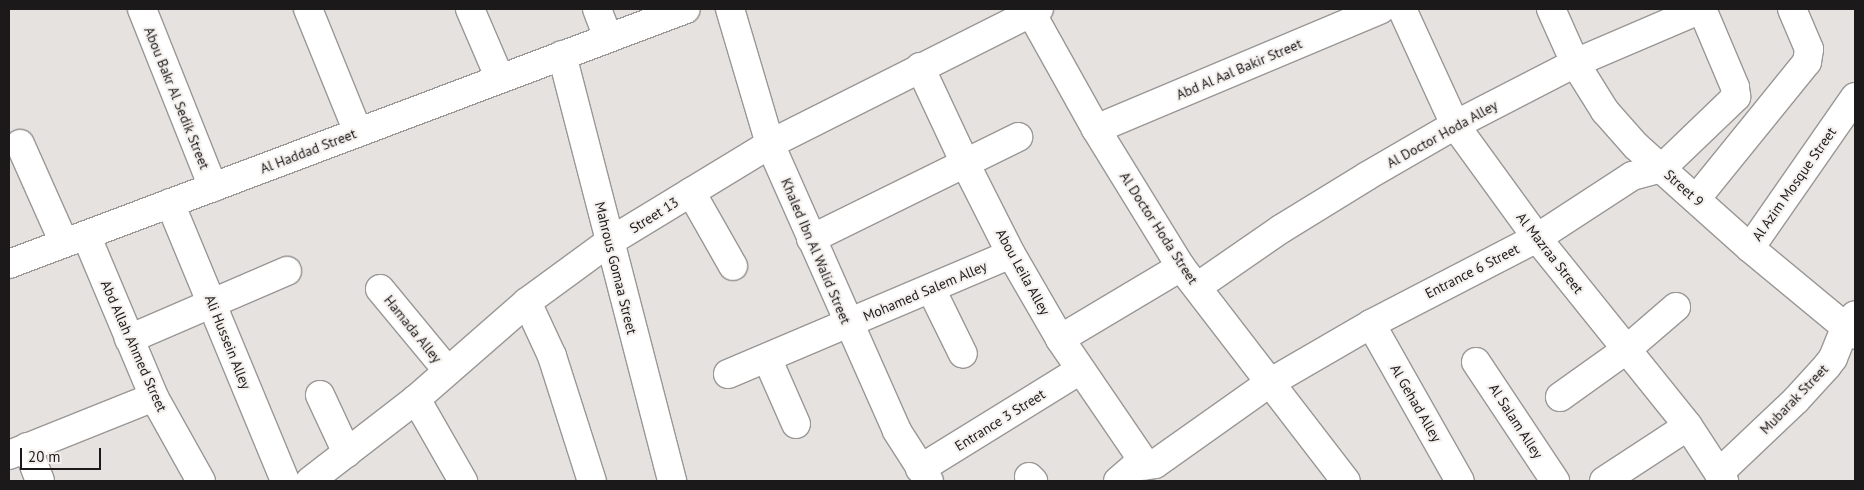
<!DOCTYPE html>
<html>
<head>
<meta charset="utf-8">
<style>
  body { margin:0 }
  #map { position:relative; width:1864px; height:490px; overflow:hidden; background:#e6e2e0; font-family:"PT Sans",sans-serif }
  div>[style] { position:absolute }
  .roads { filter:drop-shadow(1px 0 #9a9795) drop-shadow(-1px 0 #9a9795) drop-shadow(0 1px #9a9795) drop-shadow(0 -1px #9a9795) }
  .minor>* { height:28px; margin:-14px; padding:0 14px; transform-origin:14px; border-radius:14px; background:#fff }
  span { translate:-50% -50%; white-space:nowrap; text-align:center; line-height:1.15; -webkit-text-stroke:4px #f3f0ed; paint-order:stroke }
  .street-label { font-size:14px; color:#1b1919 }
  .frame { position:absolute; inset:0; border:10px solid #1b1919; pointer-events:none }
  .scale { position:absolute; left:20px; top:448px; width:81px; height:22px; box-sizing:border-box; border:2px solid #1b1919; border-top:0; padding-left:6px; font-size:15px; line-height:18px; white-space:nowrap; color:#1b1919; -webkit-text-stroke:4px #f3f0ed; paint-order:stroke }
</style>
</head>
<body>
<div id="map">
  <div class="roads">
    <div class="minor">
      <i style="left:142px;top:9px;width:192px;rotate:68.3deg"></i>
      <i style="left:308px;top:9px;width:133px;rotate:67.9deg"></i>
      <i style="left:470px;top:9px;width:76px;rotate:66.8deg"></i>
      <i style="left:597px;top:9px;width:31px;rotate:69deg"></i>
      <i style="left:730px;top:9px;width:141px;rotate:73.5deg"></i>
      <i style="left:770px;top:144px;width:314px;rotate:66.1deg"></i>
      <i style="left:897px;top:431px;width:59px;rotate:57.4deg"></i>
      <i style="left:1029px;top:9px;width:137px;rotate:60.8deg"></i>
      <i style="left:1096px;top:129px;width:162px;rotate:58.4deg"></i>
      <i style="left:1181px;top:267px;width:270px;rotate:52.4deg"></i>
      <i style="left:1402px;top:9px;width:128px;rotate:65.4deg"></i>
      <i style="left:1455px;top:125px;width:140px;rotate:54deg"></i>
      <i style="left:1537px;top:238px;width:241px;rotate:51.2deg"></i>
      <i style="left:1688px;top:426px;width:66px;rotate:56.8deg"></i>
      <i style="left:1551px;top:9px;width:59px;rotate:66deg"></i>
      <i style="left:1575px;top:63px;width:57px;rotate:58deg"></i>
      <i style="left:1605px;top:111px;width:47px;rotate:48.5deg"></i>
      <i style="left:1636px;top:146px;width:153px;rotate:41.8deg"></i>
      <i style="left:1750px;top:248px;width:136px;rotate:39.6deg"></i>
      <i style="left:562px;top:55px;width:440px;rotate:75.5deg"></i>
      <i style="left:920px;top:67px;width:106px;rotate:64.9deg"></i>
      <i style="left:965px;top:163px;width:102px;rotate:63.2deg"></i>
      <i style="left:1011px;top:254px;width:98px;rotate:60deg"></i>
      <i style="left:1060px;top:339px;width:153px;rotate:55.7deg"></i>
      <i style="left:1096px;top:129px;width:309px;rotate:-22.8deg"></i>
      <i style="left:20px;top:144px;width:108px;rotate:66deg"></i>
      <i style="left:691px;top:192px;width:85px;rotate:60.4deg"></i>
      <i style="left:1696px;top:199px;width:176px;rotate:-51deg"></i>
      <i style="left:1807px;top:62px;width:13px;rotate:-81deg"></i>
      <i style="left:1809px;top:49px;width:43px;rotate:-113deg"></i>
      <i style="left:170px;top:203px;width:301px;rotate:67.5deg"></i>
      <i style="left:86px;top:235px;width:176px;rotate:67.2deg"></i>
      <i style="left:154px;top:397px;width:96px;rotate:60.8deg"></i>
      <i style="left:811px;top:239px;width:231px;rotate:-26.2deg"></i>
      <i style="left:1750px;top:248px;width:184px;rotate:-55.2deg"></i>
      <i style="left:9px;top:264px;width:723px;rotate:-20.64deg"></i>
      <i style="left:1197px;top:287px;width:102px;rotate:-34.6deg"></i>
      <i style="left:1281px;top:229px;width:101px;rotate:-31.6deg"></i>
      <i style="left:1367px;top:176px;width:102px;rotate:-30.1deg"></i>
      <i style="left:1455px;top:125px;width:135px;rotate:-27.3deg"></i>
      <i style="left:1575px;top:63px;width:137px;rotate:-23.2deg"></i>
      <i style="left:380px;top:289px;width:105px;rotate:50.4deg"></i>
      <i style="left:931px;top:289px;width:72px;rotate:63.8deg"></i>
      <i style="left:527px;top:302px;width:60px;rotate:65.2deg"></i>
      <i style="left:552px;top:356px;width:131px;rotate:72.3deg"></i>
      <i style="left:1371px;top:324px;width:180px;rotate:60.5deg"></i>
      <i style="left:129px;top:339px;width:172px;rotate:-23.3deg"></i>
      <i style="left:1060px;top:339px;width:141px;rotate:-30.8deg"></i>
      <i style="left:767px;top:358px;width:72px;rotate:66.3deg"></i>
      <i style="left:1476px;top:362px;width:143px;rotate:56.4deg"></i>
      <i style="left:728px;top:374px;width:307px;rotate:-23deg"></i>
      <i style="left:320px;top:395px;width:64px;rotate:65deg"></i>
      <i style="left:1560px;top:397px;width:81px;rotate:-35.5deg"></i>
      <i style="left:1626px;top:350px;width:66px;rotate:-40.7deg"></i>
      <i style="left:416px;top:399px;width:95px;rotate:60.2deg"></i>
      <i style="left:27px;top:447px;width:36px;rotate:69deg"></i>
      <i style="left:9px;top:455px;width:156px;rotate:-21.8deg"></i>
      <i style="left:920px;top:469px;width:188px;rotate:-31.7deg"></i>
      <i style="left:1719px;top:473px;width:106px;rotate:-43.5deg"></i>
      <i style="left:1796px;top:400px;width:46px;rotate:-47.6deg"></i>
      <i style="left:1827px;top:366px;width:10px;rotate:-53deg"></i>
      <i style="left:1833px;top:358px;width:32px;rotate:-68deg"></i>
      <i style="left:1845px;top:328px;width:16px;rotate:-52deg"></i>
      <i style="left:1029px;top:477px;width:6px;rotate:45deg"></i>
      <i style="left:310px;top:481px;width:134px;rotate:-37.7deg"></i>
      <i style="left:416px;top:399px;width:147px;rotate:-41.1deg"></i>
      <i style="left:527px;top:302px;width:102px;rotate:-36.2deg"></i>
      <i style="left:609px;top:242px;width:188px;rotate:-31.3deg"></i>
      <i style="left:770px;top:144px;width:301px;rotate:-26.7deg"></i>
      <i style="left:1118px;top:481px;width:21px;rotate:-41deg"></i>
      <i style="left:1134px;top:467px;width:21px;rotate:-8deg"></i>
      <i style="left:1155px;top:464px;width:142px;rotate:-35.3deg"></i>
      <i style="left:1271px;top:382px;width:116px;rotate:-30.1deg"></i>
      <i style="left:1371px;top:324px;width:187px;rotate:-27.4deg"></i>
      <i style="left:1537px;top:238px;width:113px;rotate:-33.1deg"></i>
      <i style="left:1632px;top:176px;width:31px;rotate:-15deg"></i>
      <i style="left:1662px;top:168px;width:103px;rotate:-43.8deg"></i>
      <i style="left:1736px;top:97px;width:10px;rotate:-96deg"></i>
      <i style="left:1735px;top:87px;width:85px;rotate:-112.9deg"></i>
      <i style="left:1604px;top:481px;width:100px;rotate:-33.2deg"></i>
    </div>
  </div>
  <div class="street-label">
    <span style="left:1239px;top:69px;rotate:-23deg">Abd Al Aal Bakir Street</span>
    <span style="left:177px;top:98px;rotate:68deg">Abou Bakr Al Sedik Street</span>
    <span style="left:1442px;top:134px;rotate:-29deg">Al Doctor Hoda Alley</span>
    <span style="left:308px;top:151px;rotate:-21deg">Al Haddad Street</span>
    <span style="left:1794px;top:184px;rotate:-55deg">Al Azim Mosque Street</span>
    <span style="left:1684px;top:188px;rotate:42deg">Street 9</span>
    <span style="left:654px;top:215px;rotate:-32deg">Street 13</span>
    <span style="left:1159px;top:228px;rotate:57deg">Al Doctor Hoda Street</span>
    <span style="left:816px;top:251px;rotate:67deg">Khaled Ibn Al Walid Street</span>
    <span style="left:1550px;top:253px;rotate:52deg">Al Mazraa Street</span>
    <span style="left:616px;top:268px;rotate:76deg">Mahrous Gomaa Street</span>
    <span style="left:1472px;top:271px;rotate:-27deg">Entrance 6 Street</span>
    <span style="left:1023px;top:272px;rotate:61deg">Abou Leila Alley</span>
    <span style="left:925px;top:291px;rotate:-23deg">Mohamed Salem Alley</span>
    <span style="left:413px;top:329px;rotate:51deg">Hamada Alley</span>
    <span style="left:228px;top:342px;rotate:68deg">Ali Hussein Alley</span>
    <span style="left:134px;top:346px;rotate:66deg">Abd Allah Ahmed Street</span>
    <span style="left:1794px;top:399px;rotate:-46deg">Mubarak Street</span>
    <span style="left:1416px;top:403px;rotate:60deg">Al Gehad Alley</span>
    <span style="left:1000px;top:420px;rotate:-32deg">Entrance 3 Street</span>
    <span style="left:1516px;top:421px;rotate:57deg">Al Salam Alley</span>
  </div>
  <div class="frame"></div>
  <div class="scale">20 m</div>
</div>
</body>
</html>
